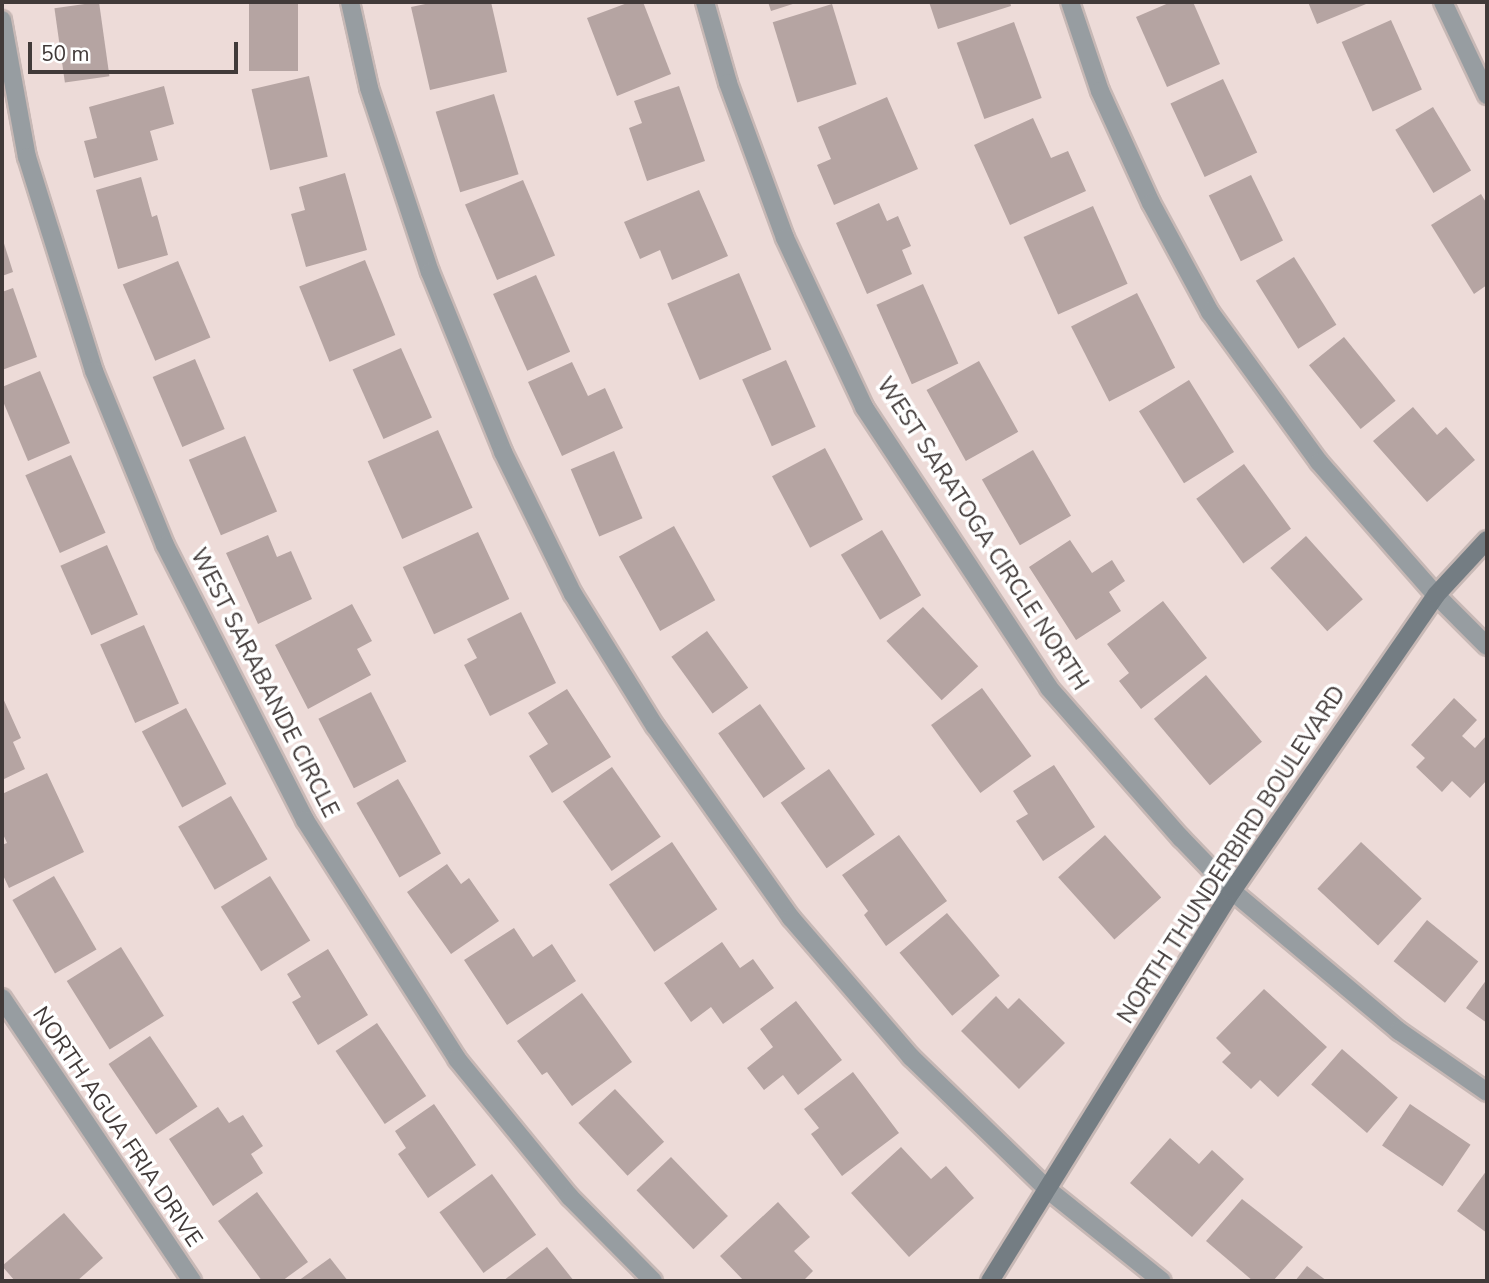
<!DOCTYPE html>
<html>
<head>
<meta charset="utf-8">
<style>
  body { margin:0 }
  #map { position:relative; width:1489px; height:1283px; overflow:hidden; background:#eddbd8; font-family:"Nunito Sans",sans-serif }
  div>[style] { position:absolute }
  .building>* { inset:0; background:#b5a4a2; transform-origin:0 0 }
  .roads { filter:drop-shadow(2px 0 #c7b8b5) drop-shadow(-2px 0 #c7b8b5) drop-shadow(0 2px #c7b8b5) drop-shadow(0 -2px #c7b8b5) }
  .street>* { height:18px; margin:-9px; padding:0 9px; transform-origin:9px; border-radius:9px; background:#979da1 }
  .secondary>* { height:18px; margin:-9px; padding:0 9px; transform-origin:9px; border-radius:9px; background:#747d83 }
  span { translate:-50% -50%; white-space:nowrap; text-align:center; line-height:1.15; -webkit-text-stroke:7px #fff; paint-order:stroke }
  .street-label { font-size:23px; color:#413a39 }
  .frame { position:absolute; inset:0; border:4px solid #413a39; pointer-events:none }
  .scale { position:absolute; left:28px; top:42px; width:210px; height:32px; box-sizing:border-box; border:4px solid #413a39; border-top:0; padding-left:9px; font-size:21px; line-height:24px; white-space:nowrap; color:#413a39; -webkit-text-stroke:5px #fff; paint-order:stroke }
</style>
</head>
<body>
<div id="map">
  <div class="building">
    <i style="left:99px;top:2px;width:75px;height:45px;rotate:82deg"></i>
    <i style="left:249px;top:2px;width:49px;height:69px"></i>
    <i style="clip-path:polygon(435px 2px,491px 2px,507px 72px,430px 90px,411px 7px)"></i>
    <i style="clip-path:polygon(630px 2px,643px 2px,671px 74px,617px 96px,587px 18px)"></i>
    <i style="clip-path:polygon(768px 2px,799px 2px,771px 11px)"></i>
    <i style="clip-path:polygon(929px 2px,1010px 2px,1011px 6px,938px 29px)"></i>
    <i style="clip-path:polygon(1171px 2px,1193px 2px,1220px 64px,1167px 87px,1136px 17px)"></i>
    <i style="clip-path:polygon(1308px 2px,1371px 2px,1317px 24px)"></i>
    <i style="left:832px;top:4px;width:84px;height:62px;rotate:73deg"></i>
    <i style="left:1391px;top:20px;width:76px;height:54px;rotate:66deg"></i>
    <i style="left:1014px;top:22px;width:81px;height:61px;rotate:70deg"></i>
    <i style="left:309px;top:76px;width:83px;height:59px;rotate:77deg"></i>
    <i style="left:1223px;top:79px;width:81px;height:58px;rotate:65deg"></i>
    <i style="clip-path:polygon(164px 86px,174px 124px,150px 131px,158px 160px,94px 178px,84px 141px,97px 138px,89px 107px)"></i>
    <i style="clip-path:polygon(679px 86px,705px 161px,647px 181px,629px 128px,642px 123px,634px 101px)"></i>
    <i style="left:494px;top:94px;width:84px;height:61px;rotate:73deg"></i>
    <i style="clip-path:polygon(887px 97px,918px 169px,834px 205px,817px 165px,831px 159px,818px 127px)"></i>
    <i style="left:1433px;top:107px;width:74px;height:44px;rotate:59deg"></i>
    <i style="clip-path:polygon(1033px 118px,1051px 158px,1068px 151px,1086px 191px,1010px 225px,974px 145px)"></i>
    <i style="clip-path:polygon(345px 173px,367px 250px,306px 267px,291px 214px,305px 210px,299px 187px)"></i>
    <i style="left:1251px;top:175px;width:73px;height:47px;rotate:64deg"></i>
    <i style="clip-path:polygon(141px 177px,152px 217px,157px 215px,168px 255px,118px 269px,96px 190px)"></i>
    <i style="left:523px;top:180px;width:82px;height:63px;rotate:67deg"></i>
    <i style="clip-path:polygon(699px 190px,728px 256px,672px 280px,660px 250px,640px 259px,624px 222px)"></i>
    <i style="clip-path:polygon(1481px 194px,1487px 204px,1487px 285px,1474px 294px,1431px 225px)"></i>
    <i style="clip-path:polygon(879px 203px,887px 221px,898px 216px,911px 246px,902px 250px,912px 274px,867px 294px,836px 223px)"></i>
    <i style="left:1093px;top:206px;width:85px;height:76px;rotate:66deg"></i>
    <i style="clip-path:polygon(2px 237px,13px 272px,2px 276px)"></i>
    <i style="left:1294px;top:257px;width:80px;height:45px;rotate:58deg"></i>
    <i style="left:365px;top:260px;width:81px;height:71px;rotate:68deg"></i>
    <i style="left:178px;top:261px;width:83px;height:60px;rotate:67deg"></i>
    <i style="left:739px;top:273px;width:83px;height:78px;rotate:67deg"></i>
    <i style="left:536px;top:275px;width:84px;height:47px;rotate:66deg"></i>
    <i style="left:923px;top:284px;width:87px;height:51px;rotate:66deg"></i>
    <i style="clip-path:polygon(13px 288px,37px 357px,2px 370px,2px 292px)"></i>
    <i style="left:1137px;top:293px;width:84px;height:74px;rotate:63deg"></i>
    <i style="left:1344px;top:337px;width:82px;height:45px;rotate:51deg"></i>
    <i style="left:401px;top:348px;width:76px;height:53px;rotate:66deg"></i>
    <i style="left:195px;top:359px;width:76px;height:46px;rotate:67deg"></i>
    <i style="left:786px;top:360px;width:73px;height:48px;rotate:66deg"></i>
    <i style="left:979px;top:361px;width:81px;height:60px;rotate:61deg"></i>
    <i style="clip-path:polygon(572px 362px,588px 396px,605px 388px,623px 428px,562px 456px,528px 382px)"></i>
    <i style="clip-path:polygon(40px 371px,70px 443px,28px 461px,2px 399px,2px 387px)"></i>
    <i style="left:1189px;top:380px;width:85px;height:59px;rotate:58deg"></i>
    <i style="clip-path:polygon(1413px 407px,1437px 435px,1446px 427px,1475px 460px,1427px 502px,1373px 441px)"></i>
    <i style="left:438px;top:430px;width:85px;height:77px;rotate:66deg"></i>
    <i style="left:245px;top:436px;width:82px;height:61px;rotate:67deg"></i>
    <i style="left:825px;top:448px;width:81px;height:60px;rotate:62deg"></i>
    <i style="left:1033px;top:450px;width:76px;height:59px;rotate:60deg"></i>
    <i style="left:614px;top:451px;width:73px;height:47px;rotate:67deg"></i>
    <i style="left:71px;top:455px;width:85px;height:50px;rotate:66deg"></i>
    <i style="left:1244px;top:464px;width:80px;height:59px;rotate:54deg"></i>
    <i style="left:674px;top:526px;width:85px;height:63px;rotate:61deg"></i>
    <i style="left:882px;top:530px;width:76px;height:48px;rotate:59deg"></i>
    <i style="left:478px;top:532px;width:74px;height:83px;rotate:65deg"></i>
    <i style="clip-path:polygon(268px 535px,277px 557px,291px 551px,312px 599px,258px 624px,226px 553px)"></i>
    <i style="left:1306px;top:536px;width:85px;height:48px;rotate:48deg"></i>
    <i style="clip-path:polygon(1070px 540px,1092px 573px,1112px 560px,1125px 581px,1109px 592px,1121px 611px,1076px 640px,1029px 567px)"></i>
    <i style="left:107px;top:545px;width:76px;height:51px;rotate:66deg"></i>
    <i style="clip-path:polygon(1163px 601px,1207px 658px,1141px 709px,1119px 681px,1129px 673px,1107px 644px)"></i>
    <i style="clip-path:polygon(352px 604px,372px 641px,357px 649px,371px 675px,308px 709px,275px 645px)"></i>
    <i style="left:923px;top:607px;width:81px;height:50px;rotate:47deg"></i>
    <i style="clip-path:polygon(521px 612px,556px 683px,490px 716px,464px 665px,477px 658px,467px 639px)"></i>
    <i style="left:144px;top:625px;width:86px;height:48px;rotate:66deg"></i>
    <i style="left:707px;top:631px;width:70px;height:44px;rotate:54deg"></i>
    <i style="left:1206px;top:675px;width:87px;height:68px;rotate:50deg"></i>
    <i style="left:982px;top:688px;width:84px;height:63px;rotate:54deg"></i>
    <i style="clip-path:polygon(567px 689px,611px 757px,552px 793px,529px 756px,548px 744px,528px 713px)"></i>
    <i style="left:371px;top:692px;width:78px;height:59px;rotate:63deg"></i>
    <i style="clip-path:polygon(2px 696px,21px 738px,13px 742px,25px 769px,2px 780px)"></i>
    <i style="clip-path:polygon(1454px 698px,1477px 720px,1462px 736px,1475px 748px,1487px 735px,1487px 780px,1470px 798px,1452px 781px,1442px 792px,1416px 767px,1425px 758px,1411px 745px)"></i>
    <i style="left:760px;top:704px;width:79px;height:51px;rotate:55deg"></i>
    <i style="left:186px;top:708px;width:86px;height:50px;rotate:62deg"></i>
    <i style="clip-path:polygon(1054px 765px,1095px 827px,1043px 861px,1016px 821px,1028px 814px,1013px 791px)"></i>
    <i style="left:612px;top:767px;width:85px;height:60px;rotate:55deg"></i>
    <i style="left:829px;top:769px;width:80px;height:59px;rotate:55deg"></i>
    <i style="clip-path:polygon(47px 773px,84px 852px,9px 888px,2px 873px,2px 845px,7px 843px,2px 832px,2px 794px)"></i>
    <i style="left:398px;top:779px;width:86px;height:48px;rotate:60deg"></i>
    <i style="left:231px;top:796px;width:73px;height:61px;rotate:60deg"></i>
    <i style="clip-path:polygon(899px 835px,947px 901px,886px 946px,864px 915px,868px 911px,842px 875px)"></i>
    <i style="left:1105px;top:835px;width:84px;height:63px;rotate:48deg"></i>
    <i style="left:672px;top:842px;width:81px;height:76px;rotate:56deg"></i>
    <i style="left:1361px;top:842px;width:83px;height:64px;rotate:43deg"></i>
    <i style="clip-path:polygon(447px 864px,461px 884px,469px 878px,499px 921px,451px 954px,407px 892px)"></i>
    <i style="left:54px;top:876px;width:85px;height:48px;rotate:60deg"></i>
    <i style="left:270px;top:876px;width:76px;height:58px;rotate:58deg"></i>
    <i style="left:947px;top:913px;width:82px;height:62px;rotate:50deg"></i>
    <i style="left:1427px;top:920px;width:66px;height:53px;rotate:39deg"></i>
    <i style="clip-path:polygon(514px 928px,533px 957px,552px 944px,576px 981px,507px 1025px,464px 960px)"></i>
    <i style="clip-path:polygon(722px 942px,740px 968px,753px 959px,774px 988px,723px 1024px,711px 1007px,691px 1022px,664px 983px)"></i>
    <i style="left:121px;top:947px;width:81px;height:64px;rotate:58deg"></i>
    <i style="clip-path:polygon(328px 949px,368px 1015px,318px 1045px,292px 1002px,301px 997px,287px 974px)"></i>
    <i style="clip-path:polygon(1487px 979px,1487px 1023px,1466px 1008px)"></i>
    <i style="clip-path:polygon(1264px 989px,1327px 1047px,1278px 1097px,1260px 1080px,1251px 1089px,1222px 1062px,1231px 1053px,1216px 1038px)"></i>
    <i style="clip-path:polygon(582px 993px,632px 1062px,572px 1106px,547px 1072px,542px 1075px,517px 1041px)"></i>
    <i style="clip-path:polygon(996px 996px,1008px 1009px,1019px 998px,1065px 1043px,1019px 1089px,961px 1031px)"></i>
    <i style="clip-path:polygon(796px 1001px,842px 1060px,798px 1095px,783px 1075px,764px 1090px,747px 1068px,773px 1047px,760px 1029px)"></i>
    <i style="left:377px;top:1023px;width:88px;height:50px;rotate:56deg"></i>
    <i style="left:150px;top:1036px;width:85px;height:50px;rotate:56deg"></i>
    <i style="left:1342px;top:1049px;width:74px;height:47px;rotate:41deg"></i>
    <i style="clip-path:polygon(853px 1072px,899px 1133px,842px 1176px,811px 1134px,819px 1128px,804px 1109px)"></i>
    <i style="left:615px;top:1089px;width:72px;height:50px;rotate:47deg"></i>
    <i style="clip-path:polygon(434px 1104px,476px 1165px,428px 1198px,398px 1154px,406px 1148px,395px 1131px)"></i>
    <i style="left:1410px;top:1104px;width:73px;height:50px;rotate:34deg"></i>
    <i style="clip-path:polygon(218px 1107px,229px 1123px,243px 1115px,263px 1146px,251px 1154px,263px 1173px,213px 1206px,169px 1139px)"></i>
    <i style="clip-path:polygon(1170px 1138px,1199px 1164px,1212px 1150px,1244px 1179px,1192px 1237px,1130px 1183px)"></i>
    <i style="clip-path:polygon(901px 1147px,931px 1179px,946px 1166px,974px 1198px,909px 1257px,851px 1193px)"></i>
    <i style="left:671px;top:1157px;width:82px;height:48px;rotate:46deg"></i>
    <i style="clip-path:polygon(1487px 1170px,1487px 1233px,1457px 1211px)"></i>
    <i style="left:492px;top:1174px;width:75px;height:65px;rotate:54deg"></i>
    <i style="clip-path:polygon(257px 1192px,308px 1262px,282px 1281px,262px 1281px,218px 1221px)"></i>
    <i style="clip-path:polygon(1242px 1199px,1303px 1247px,1273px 1281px,1253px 1281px,1206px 1241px)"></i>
    <i style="clip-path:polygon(778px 1202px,810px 1237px,794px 1251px,813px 1271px,803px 1281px,744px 1281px,720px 1256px)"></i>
    <i style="clip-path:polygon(64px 1213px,103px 1258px,77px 1281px,15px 1281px,2px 1266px)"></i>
    <i style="clip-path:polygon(547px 1247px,574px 1281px,503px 1281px)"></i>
    <i style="clip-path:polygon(330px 1258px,348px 1281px,298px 1281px)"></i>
    <i style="clip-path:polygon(1307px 1266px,1327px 1281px,1295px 1281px)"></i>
  </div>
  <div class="roads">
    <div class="street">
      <i style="left:350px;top:2px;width:88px;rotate:77.5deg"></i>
      <i style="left:369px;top:88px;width:194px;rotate:71.7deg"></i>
      <i style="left:430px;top:272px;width:194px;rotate:67.9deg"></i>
      <i style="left:503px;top:452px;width:158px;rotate:63.8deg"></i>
      <i style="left:573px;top:594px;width:155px;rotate:58.2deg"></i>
      <i style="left:655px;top:726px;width:235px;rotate:54.7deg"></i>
      <i style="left:791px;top:918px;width:184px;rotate:49.2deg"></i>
      <i style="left:911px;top:1057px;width:190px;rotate:44.1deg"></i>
      <i style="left:1047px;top:1189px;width:147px;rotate:38.7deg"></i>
      <i style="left:705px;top:2px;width:84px;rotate:74.1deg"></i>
      <i style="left:728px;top:83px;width:165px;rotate:69.8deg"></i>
      <i style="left:785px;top:238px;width:187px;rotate:64.9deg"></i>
      <i style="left:864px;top:407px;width:336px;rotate:56.6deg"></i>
      <i style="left:1049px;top:688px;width:200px;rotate:48.7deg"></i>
      <i style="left:1181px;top:838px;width:74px;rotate:46.1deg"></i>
      <i style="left:1232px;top:891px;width:218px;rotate:40deg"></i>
      <i style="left:1399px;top:1031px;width:107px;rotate:34.7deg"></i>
      <i style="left:1070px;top:2px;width:94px;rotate:71.4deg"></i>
      <i style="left:1100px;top:91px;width:123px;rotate:65.5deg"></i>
      <i style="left:1151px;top:203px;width:124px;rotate:61.6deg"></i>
      <i style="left:1210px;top:312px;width:185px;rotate:54deg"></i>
      <i style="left:1319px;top:462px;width:177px;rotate:48.7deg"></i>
      <i style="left:1436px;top:595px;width:72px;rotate:45deg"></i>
      <i style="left:1443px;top:2px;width:103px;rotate:64.7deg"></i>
      <i style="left:2px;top:20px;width:139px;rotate:79.7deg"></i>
      <i style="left:27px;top:157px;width:224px;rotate:72.6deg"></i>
      <i style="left:94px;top:371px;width:188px;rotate:67.8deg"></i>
      <i style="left:165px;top:545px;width:309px;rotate:63deg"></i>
      <i style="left:305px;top:820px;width:283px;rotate:57.5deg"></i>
      <i style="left:457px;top:1059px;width:178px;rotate:50.7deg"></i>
      <i style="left:570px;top:1197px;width:118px;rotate:45.3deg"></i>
      <i style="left:2px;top:998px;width:341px;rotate:56.1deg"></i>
    </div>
    <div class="secondary">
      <i style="left:990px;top:1281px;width:459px;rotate:-58.2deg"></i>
      <i style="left:1232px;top:891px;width:359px;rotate:-55.4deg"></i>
      <i style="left:1436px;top:595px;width:75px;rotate:-47.2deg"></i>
    </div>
  </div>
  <div class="street-label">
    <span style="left:982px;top:534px;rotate:57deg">WEST SARATOGA CIRCLE NORTH</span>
    <span style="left:264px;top:683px;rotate:63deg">WEST SARABANDE CIRCLE</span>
    <span style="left:1232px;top:855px;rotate:-57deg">NORTH THUNDERBIRD BOULEVARD</span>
    <span style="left:117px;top:1127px;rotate:56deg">NORTH AGUA FRIA DRIVE</span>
  </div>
  <div class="frame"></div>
  <div class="scale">50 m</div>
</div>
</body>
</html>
